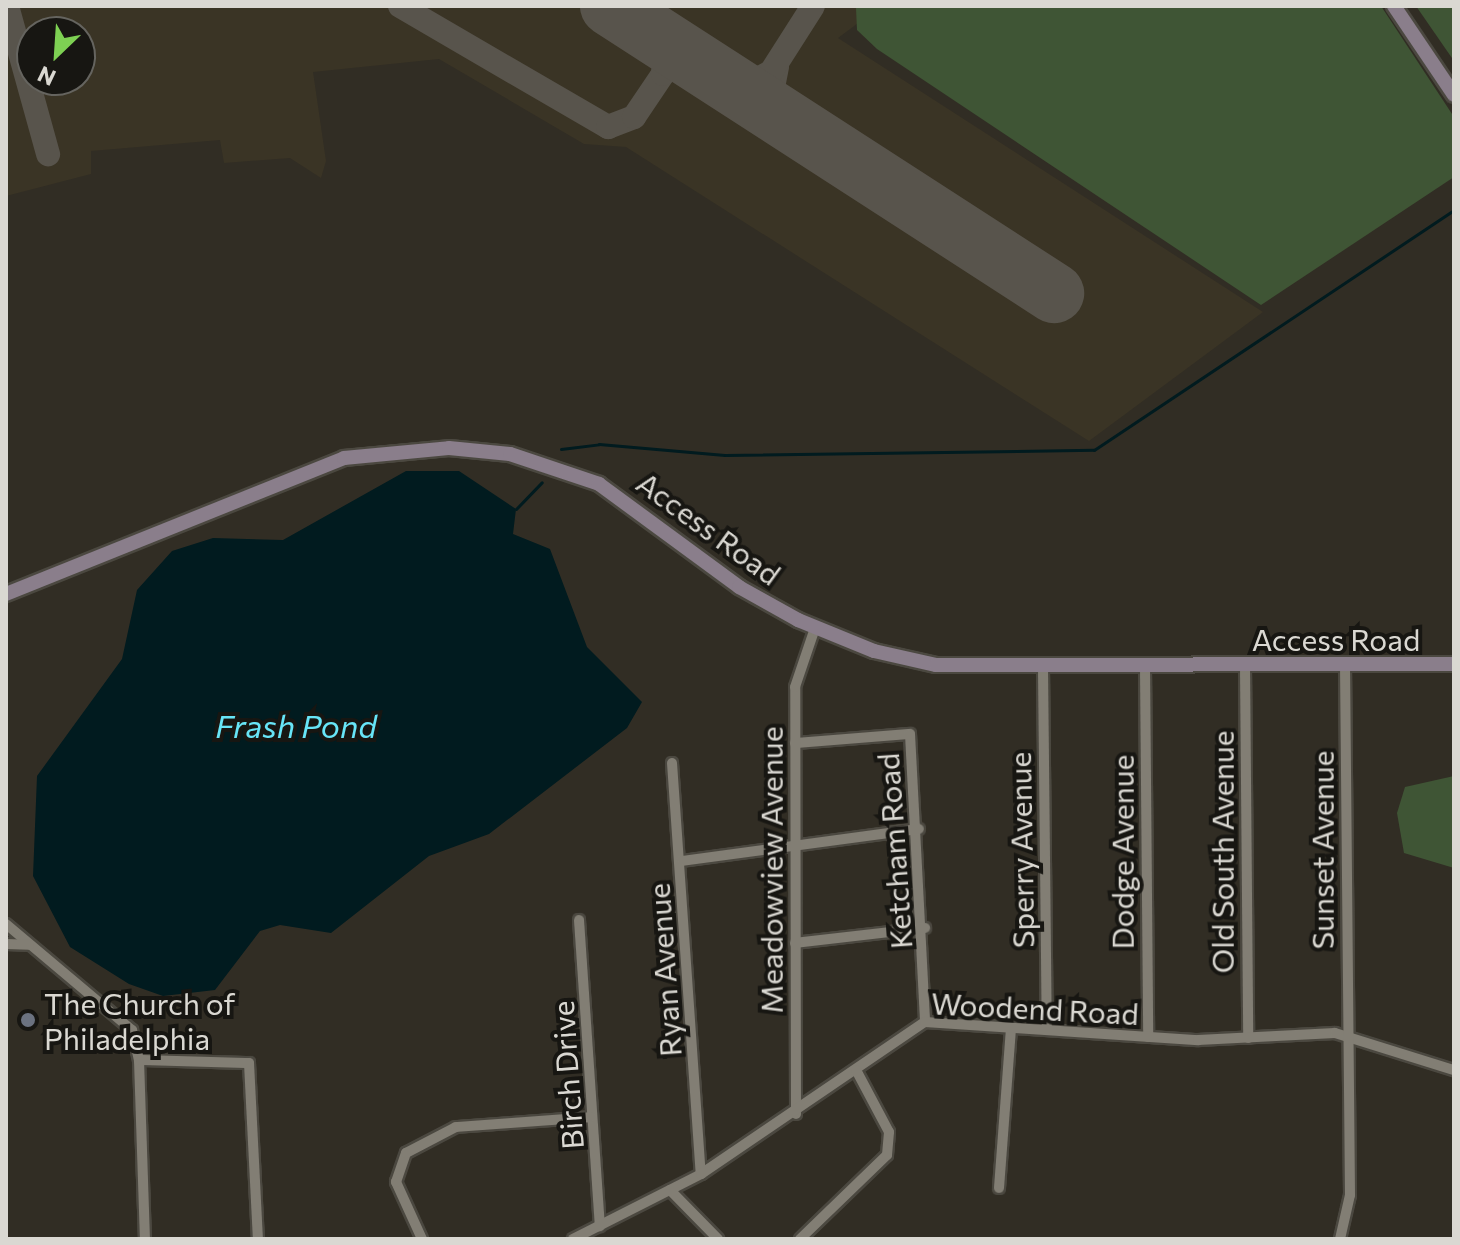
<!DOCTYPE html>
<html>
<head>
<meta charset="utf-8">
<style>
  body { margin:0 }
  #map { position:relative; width:1460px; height:1245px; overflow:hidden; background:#312d24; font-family:Commissioner,sans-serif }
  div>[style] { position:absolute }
  .built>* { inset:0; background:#3a3425 }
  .green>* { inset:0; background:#3f5535 }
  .water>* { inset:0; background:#011b1f }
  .stream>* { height:3px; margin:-1.5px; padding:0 1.5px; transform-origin:1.5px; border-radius:1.5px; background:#011b1f }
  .taxiway>* { height:24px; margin:-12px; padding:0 12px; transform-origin:12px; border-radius:12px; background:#58544c }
  .runway>* { height:60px; margin:-30px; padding:0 30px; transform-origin:30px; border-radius:30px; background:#58544c }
  .roads { filter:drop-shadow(2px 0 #4b4840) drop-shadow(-2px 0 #4b4840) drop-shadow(0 2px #4b4840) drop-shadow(0 -2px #4b4840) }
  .minor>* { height:10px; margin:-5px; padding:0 5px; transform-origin:5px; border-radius:5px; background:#827e74 }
  .secondary>* { height:14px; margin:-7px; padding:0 7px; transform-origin:7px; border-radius:7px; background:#8a7e8b }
  .dots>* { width:22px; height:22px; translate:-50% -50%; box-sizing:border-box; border:4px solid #171612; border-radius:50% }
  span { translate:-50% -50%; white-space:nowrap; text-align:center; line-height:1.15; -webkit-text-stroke:8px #171612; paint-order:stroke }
  .street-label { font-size:30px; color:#dad8d2 }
  .poi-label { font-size:30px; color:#dad8d2 }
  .left { translate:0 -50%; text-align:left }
  .water-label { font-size:32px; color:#67e5f7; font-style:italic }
  .frame { position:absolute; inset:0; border:8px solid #dad8d2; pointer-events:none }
  .north { position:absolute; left:16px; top:16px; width:80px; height:80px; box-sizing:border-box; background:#171612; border:2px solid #65645f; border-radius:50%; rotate:205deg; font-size:22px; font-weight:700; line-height:32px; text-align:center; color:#dad8d2 }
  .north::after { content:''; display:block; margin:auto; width:28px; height:36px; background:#7ed153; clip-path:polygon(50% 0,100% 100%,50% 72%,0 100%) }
</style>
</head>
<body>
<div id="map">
  <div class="built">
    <i style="clip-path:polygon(evenodd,6px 6px,881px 6px,838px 38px,1263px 312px,1089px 441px,626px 147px,584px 144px,439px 59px,313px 72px,326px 161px,321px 178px,290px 158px,224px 163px,220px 140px,91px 151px,91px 174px,6px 196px,6px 6px,32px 32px,80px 32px,80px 80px,32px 80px,32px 32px)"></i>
  </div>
  <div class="green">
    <i style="clip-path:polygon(1381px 6px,1454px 117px,1454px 177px,1261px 305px,877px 49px,857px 30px,856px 8px)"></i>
    <i style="clip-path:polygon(1416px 6px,1454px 6px,1454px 61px)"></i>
    <i style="clip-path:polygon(1454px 776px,1454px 868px,1404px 853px,1397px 813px,1405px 787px)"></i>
  </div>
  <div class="water">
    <i style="clip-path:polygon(406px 471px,459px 471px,516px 509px,513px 534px,550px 549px,587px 647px,642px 702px,627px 728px,489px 834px,429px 856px,331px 933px,280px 925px,260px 931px,215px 990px,163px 996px,129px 984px,70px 947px,33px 876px,37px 776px,122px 659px,137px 590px,172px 551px,213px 538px,283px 540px)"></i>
  </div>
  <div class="stream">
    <i style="left:561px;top:449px;width:38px;rotate:-7deg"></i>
    <i style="left:599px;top:444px;width:126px;rotate:5deg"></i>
    <i style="left:725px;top:455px;width:369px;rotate:-0.8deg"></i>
    <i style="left:1094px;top:450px;width:433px;rotate:-33.7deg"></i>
    <i style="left:516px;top:509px;width:37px;rotate:-46deg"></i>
  </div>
  <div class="taxiway">
    <i style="left:7px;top:6px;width:154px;rotate:74.5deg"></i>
    <i style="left:400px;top:6px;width:241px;rotate:30.2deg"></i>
    <i style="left:608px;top:127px;width:28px;rotate:-21deg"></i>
    <i style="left:634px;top:117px;width:55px;rotate:-56deg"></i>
    <i style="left:665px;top:71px;width:21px;rotate:-23deg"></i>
    <i style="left:684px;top:63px;width:19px;rotate:9deg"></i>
    <i style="left:654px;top:35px;width:22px;rotate:60deg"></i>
    <i style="left:665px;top:54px;width:20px;rotate:96deg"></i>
    <i style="left:777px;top:67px;width:25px;rotate:101deg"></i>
    <i style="left:772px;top:92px;width:30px;rotate:64deg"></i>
    <i style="left:725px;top:80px;width:27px;rotate:4deg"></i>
    <i style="left:752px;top:82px;width:21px;rotate:-28deg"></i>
    <i style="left:771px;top:72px;width:78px;rotate:-57.5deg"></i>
  </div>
  <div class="runway">
    <i style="left:610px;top:6px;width:529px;rotate:32.88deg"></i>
  </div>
  <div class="roads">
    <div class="minor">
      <i style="left:1245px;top:666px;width:372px;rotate:89.5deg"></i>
      <i style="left:1145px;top:667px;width:370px;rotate:89.5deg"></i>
      <i style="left:1043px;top:668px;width:362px;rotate:89.4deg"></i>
      <i style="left:795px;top:743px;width:115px;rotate:-4.5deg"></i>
      <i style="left:910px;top:734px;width:288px;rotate:87deg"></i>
      <i style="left:672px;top:763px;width:412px;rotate:86deg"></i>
      <i style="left:682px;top:861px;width:239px;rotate:-7.7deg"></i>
      <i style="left:579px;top:920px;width:307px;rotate:86.1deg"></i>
      <i style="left:6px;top:924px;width:165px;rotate:40.1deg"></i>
      <i style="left:132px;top:1030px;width:31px;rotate:77deg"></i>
      <i style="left:139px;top:1060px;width:179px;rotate:88.1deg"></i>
      <i style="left:795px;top:943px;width:131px;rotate:-6.6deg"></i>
      <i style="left:6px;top:944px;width:23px;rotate:2deg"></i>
      <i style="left:139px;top:1060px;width:110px;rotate:1.6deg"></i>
      <i style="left:249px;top:1063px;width:176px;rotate:87.1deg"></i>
      <i style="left:796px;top:1114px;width:427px;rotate:-90.1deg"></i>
      <i style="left:795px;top:687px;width:62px;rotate:-71.3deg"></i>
      <i style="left:999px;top:1188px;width:160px;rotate:-85.7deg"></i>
      <i style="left:670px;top:1190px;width:69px;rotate:45.6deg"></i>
      <i style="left:422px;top:1239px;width:63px;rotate:-114.5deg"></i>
      <i style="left:396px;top:1182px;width:31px;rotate:-71deg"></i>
      <i style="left:406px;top:1153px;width:56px;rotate:-27.5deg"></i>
      <i style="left:456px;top:1127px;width:136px;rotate:-4.2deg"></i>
      <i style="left:573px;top:1239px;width:144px;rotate:-26.9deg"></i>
      <i style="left:701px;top:1174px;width:271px;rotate:-34.2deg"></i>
      <i style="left:925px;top:1022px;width:274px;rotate:3.8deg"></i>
      <i style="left:1198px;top:1040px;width:137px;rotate:-2.9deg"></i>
      <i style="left:1335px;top:1033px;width:125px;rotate:17.3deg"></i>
      <i style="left:800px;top:1239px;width:121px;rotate:-44deg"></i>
      <i style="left:887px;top:1155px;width:23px;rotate:-85deg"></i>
      <i style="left:889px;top:1132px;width:70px;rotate:-118deg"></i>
      <i style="left:1340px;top:1239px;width:45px;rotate:-77.2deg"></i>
      <i style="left:1350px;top:1195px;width:529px;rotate:-90.54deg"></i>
    </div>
    <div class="secondary">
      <i style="left:1394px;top:6px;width:107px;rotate:56deg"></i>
      <i style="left:6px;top:594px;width:364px;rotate:-21.9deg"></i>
      <i style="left:344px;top:458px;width:105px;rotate:-5.4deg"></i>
      <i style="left:449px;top:448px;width:61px;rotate:5.6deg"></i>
      <i style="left:510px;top:454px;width:94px;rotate:18.6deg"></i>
      <i style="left:599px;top:484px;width:174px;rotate:36.3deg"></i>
      <i style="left:739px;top:587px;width:68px;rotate:29.2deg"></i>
      <i style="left:798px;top:620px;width:82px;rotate:22.2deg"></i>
      <i style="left:874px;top:651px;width:64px;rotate:12.7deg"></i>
      <i style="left:936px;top:665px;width:518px;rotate:-0.11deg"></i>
    </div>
  </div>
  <div class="dots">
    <i style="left:28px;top:1020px;background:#6b7280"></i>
  </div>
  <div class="street-label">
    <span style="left:709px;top:528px;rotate:36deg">Access Road</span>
    <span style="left:1336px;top:639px">Access Road</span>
    <span style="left:1021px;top:850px;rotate:-91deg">Sperry Avenue</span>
    <span style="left:1322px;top:850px;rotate:-90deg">Sunset Avenue</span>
    <span style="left:894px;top:851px;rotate:-94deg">Ketcham Road</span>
    <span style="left:1122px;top:852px;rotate:-90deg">Dodge Avenue</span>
    <span style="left:1222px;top:852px;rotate:-90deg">Old South Avenue</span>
    <span style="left:771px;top:870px;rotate:-90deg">Meadowview Avenue</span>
    <span style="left:664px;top:970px;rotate:-94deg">Ryan Avenue</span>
    <span style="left:1035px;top:1008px;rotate:3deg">Woodend Road</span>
    <span style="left:567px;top:1075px;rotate:-94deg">Birch Drive</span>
  </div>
  <div class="poi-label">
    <span class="left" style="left:44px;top:1020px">The Church of<br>Philadelphia</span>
  </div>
  <div class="water-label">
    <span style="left:296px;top:725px">Frash Pond</span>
  </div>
  <div class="frame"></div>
  <div class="north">N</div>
</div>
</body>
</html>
